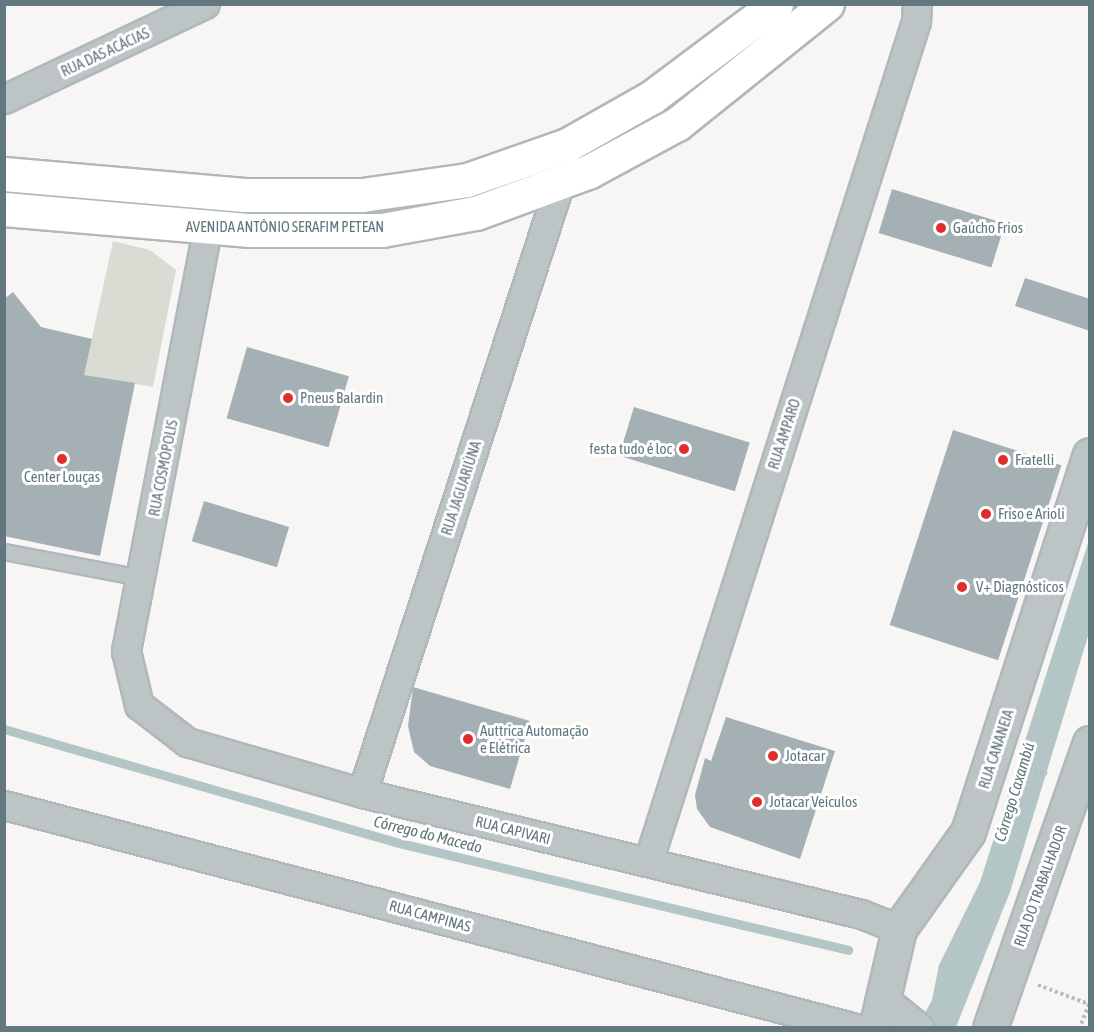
<!DOCTYPE html>
<html>
<head>
<meta charset="utf-8">
<style>
  body { margin:0 }
  #map { position:relative; width:1094px; height:1032px; overflow:hidden; background:#f7f6f4; font-family:"Asap Condensed",sans-serif }
  div>[style] { position:absolute }
  .green>* { inset:0; background:#d8dcd3 }
  .water>* { inset:0; background:#b4c5c5 }
  .stream>* { height:9px; margin:-4.5px; padding:0 4.5px; transform-origin:4.5px; border-radius:4.5px; background:#b4c5c5 }
  .building>* { inset:0; background:#a4b0b3; transform-origin:0 0 }
  .path>* { height:4px; margin-top:-2px; transform-origin:0; background:repeating-linear-gradient(90deg,#b8bcbe 0 3px,transparent 0 6px) }
  .roads { filter:drop-shadow(2px 0 #b1b8ba) drop-shadow(-2px 0 #b1b8ba) drop-shadow(0 2px #b1b8ba) drop-shadow(0 -2px #b1b8ba) }
  .service>* { height:14px; margin:-7px; padding:0 7px; transform-origin:7px; border-radius:7px; background:#bdc4c6 }
  .minor>* { height:27px; margin:-13.5px; padding:0 13.5px; transform-origin:13.5px; border-radius:13.5px; background:#bdc4c6 }
  .tertiary>* { height:33px; margin:-16.5px; padding:0 16.5px; transform-origin:16.5px; border-radius:16.5px; background:#bdc4c6 }
  .primary>* { height:33px; margin:-16.5px; padding:0 16.5px; transform-origin:16.5px; border-radius:16.5px; background:#fff }
  .dots>* { width:16px; height:16px; translate:-50% -50%; box-sizing:border-box; border:3px solid #fff; border-radius:50% }
  span { translate:-50% -50%; white-space:nowrap; text-align:center; line-height:1.15; -webkit-text-stroke:6px #fff; paint-order:stroke }
  .street-label { font-size:15px; color:#62787e }
  .poi-label { font-size:15px; color:#62787e }
  .left { translate:0 -50%; text-align:left }
  .right { translate:-100% -50%; text-align:right }
  .water-label { font-size:16px; color:#5d7879; font-style:italic }
  .frame { position:absolute; inset:0; border:6px solid #62787e; pointer-events:none }
</style>
</head>
<body>
<div id="map">
  <div class="green">
    <i style="clip-path:polygon(113px 241px,150px 250px,176px 270px,153px 387px,84px 375px)"></i>
  </div>
  <div class="water">
    <i style="clip-path:polygon(1089px 540px,1089px 633px,1010px 892px,956px 1027px,917px 1028px,932px 1000px,939px 965px,980px 882px)"></i>
  </div>
  <div class="stream">
    <i style="left:4px;top:729px;width:407px;rotate:16.1deg"></i>
    <i style="left:395px;top:842px;width:466px;rotate:13.4deg"></i>
  </div>
  <div class="building">
    <i style="left:892px;top:189px;width:118px;height:46px;rotate:17deg"></i>
    <i style="clip-path:polygon(1025px 278px,1090px 299px,1090px 331px,1015px 306px)"></i>
    <i style="clip-path:polygon(13px 292px,41px 327px,92px 339px,84px 375px,135px 383px,100px 556px,4px 536px,4px 299px)"></i>
    <i style="left:247px;top:347px;width:106px;height:74px;rotate:16deg"></i>
    <i style="left:634px;top:407px;width:121px;height:51px;rotate:17deg"></i>
    <i style="left:953px;top:430px;width:114px;height:205px;rotate:18deg"></i>
    <i style="left:204px;top:501px;width:89px;height:42px;rotate:17deg"></i>
    <i style="clip-path:polygon(413px 687px,530px 721px,510px 789px,430px 766px,414px 752px,408px 726px)"></i>
    <i style="clip-path:polygon(726px 717px,835px 751px,800px 859px,710px 827px,697px 809px,695px 795px,705px 758px,711px 761px)"></i>
  </div>
  <div class="path">
    <i style="left:1023px;top:767px;width:25px;rotate:16deg"></i>
    <i style="left:1038px;top:985px;width:54px;rotate:20.4deg"></i>
    <i style="left:1089px;top:1004px;width:26px;rotate:111deg"></i>
  </div>
  <div class="roads">
    <div class="service">
      <i style="left:4px;top:552px;width:140px;rotate:10.7deg"></i>
    </div>
    <div class="minor">
      <i style="left:4px;top:99px;width:222px;rotate:-25.3deg"></i>
      <i style="left:207px;top:230px;width:429px;rotate:100.9deg"></i>
      <i style="left:126px;top:651px;width:56px;rotate:76.5deg"></i>
      <i style="left:139px;top:705px;width:61px;rotate:37.6deg"></i>
      <i style="left:187px;top:742px;width:182px;rotate:16.2deg"></i>
      <i style="left:362px;top:793px;width:513px;rotate:13.63deg"></i>
      <i style="left:861px;top:914px;width:41px;rotate:21.5deg"></i>
      <i style="left:362px;top:793px;width:642px;rotate:-72.04deg"></i>
      <i style="left:4px;top:805px;width:881px;rotate:14.67deg"></i>
      <i style="left:648px;top:862px;width:883px;rotate:-72.32deg"></i>
      <i style="left:916px;top:21px;width:17px;rotate:-87deg"></i>
      <i style="left:884px;top:999px;width:46px;rotate:38.9deg"></i>
    </div>
    <div class="tertiary">
      <i style="left:876px;top:1028px;width:102px;rotate:-76.9deg"></i>
      <i style="left:899px;top:929px;width:119px;rotate:-54.6deg"></i>
      <i style="left:968px;top:832px;width:396px;rotate:-72.1deg"></i>
      <i style="left:990px;top:1028px;width:302px;rotate:-70.7deg"></i>
    </div>
    <div class="primary">
      <i style="left:4px;top:174px;width:241px;rotate:5deg"></i>
      <i style="left:244px;top:195px;width:118px"></i>
      <i style="left:362px;top:195px;width:106px;rotate:-8.1deg"></i>
      <i style="left:467px;top:180px;width:106px;rotate:-19.3deg"></i>
      <i style="left:567px;top:145px;width:98px;rotate:-29.5deg"></i>
      <i style="left:652px;top:97px;width:155px;rotate:-36.9deg"></i>
      <i style="left:4px;top:209px;width:247px;rotate:4.9deg"></i>
      <i style="left:250px;top:230px;width:132px"></i>
      <i style="left:382px;top:230px;width:96px;rotate:-10.3deg"></i>
      <i style="left:476px;top:213px;width:121px;rotate:-20.2deg"></i>
      <i style="left:590px;top:171px;width:99px;rotate:-28.4deg"></i>
      <i style="left:677px;top:124px;width:192px;rotate:-38.7deg"></i>
    </div>
  </div>
  <div class="dots">
    <i style="left:941px;top:228px;background:#e02d2b"></i>
    <i style="left:288px;top:398px;background:#e02d2b"></i>
    <i style="left:684px;top:449px;background:#e02d2b"></i>
    <i style="left:62px;top:459px;background:#e02d2b"></i>
    <i style="left:1003px;top:460px;background:#e02d2b"></i>
    <i style="left:986px;top:514px;background:#e02d2b"></i>
    <i style="left:962px;top:587px;background:#e02d2b"></i>
    <i style="left:468px;top:739px;background:#e02d2b"></i>
    <i style="left:773px;top:756px;background:#e02d2b"></i>
    <i style="left:757px;top:802px;background:#e02d2b"></i>
  </div>
  <div class="street-label">
    <span style="left:105px;top:52px;rotate:-25deg">RUA DAS ACÁCIAS</span>
    <span style="left:285px;top:227px">AVENIDA ANTÔNIO SERAFIM PETEAN</span>
    <span style="left:784px;top:434px;rotate:-72deg">RUA AMPARO</span>
    <span style="left:163px;top:468px;rotate:-79deg">RUA COSMÓPOLIS</span>
    <span style="left:461px;top:488px;rotate:-72deg">RUA JAGUARIÚNA</span>
    <span style="left:996px;top:749px;rotate:-72deg">RUA CANANEIA</span>
    <span style="left:513px;top:830px;rotate:14deg">RUA CAPIVARI</span>
    <span style="left:1040px;top:886px;rotate:-70deg">RUA DO TRABALHADOR</span>
    <span style="left:430px;top:916px;rotate:15deg">RUA CAMPINAS</span>
  </div>
  <div class="poi-label">
    <span class="left" style="left:953px;top:228px">Gaúcho Frios</span>
    <span class="left" style="left:300px;top:398px">Pneus Balardin</span>
    <span class="right" style="left:672px;top:449px">festa tudo é loc</span>
    <span class="left" style="left:1015px;top:460px">Fratelli</span>
    <span style="left:62px;top:477px">Center Louças</span>
    <span class="left" style="left:998px;top:514px">Friso e Arioli</span>
    <span class="left" style="left:976px;top:587px">V+ Diagnósticos</span>
    <span class="left" style="left:480px;top:739px">Auttrica Automação<br>e Elétrica</span>
    <span class="left" style="left:785px;top:756px">Jotacar</span>
    <span class="left" style="left:769px;top:802px">Jotacar Veículos</span>
  </div>
  <div class="water-label">
    <span style="left:1014px;top:792px;rotate:-73deg">Córrego Caxambú</span>
    <span style="left:428px;top:834px;rotate:14deg">Córrego do Macedo</span>
  </div>
  <div class="frame"></div>
</div>
</body>
</html>
